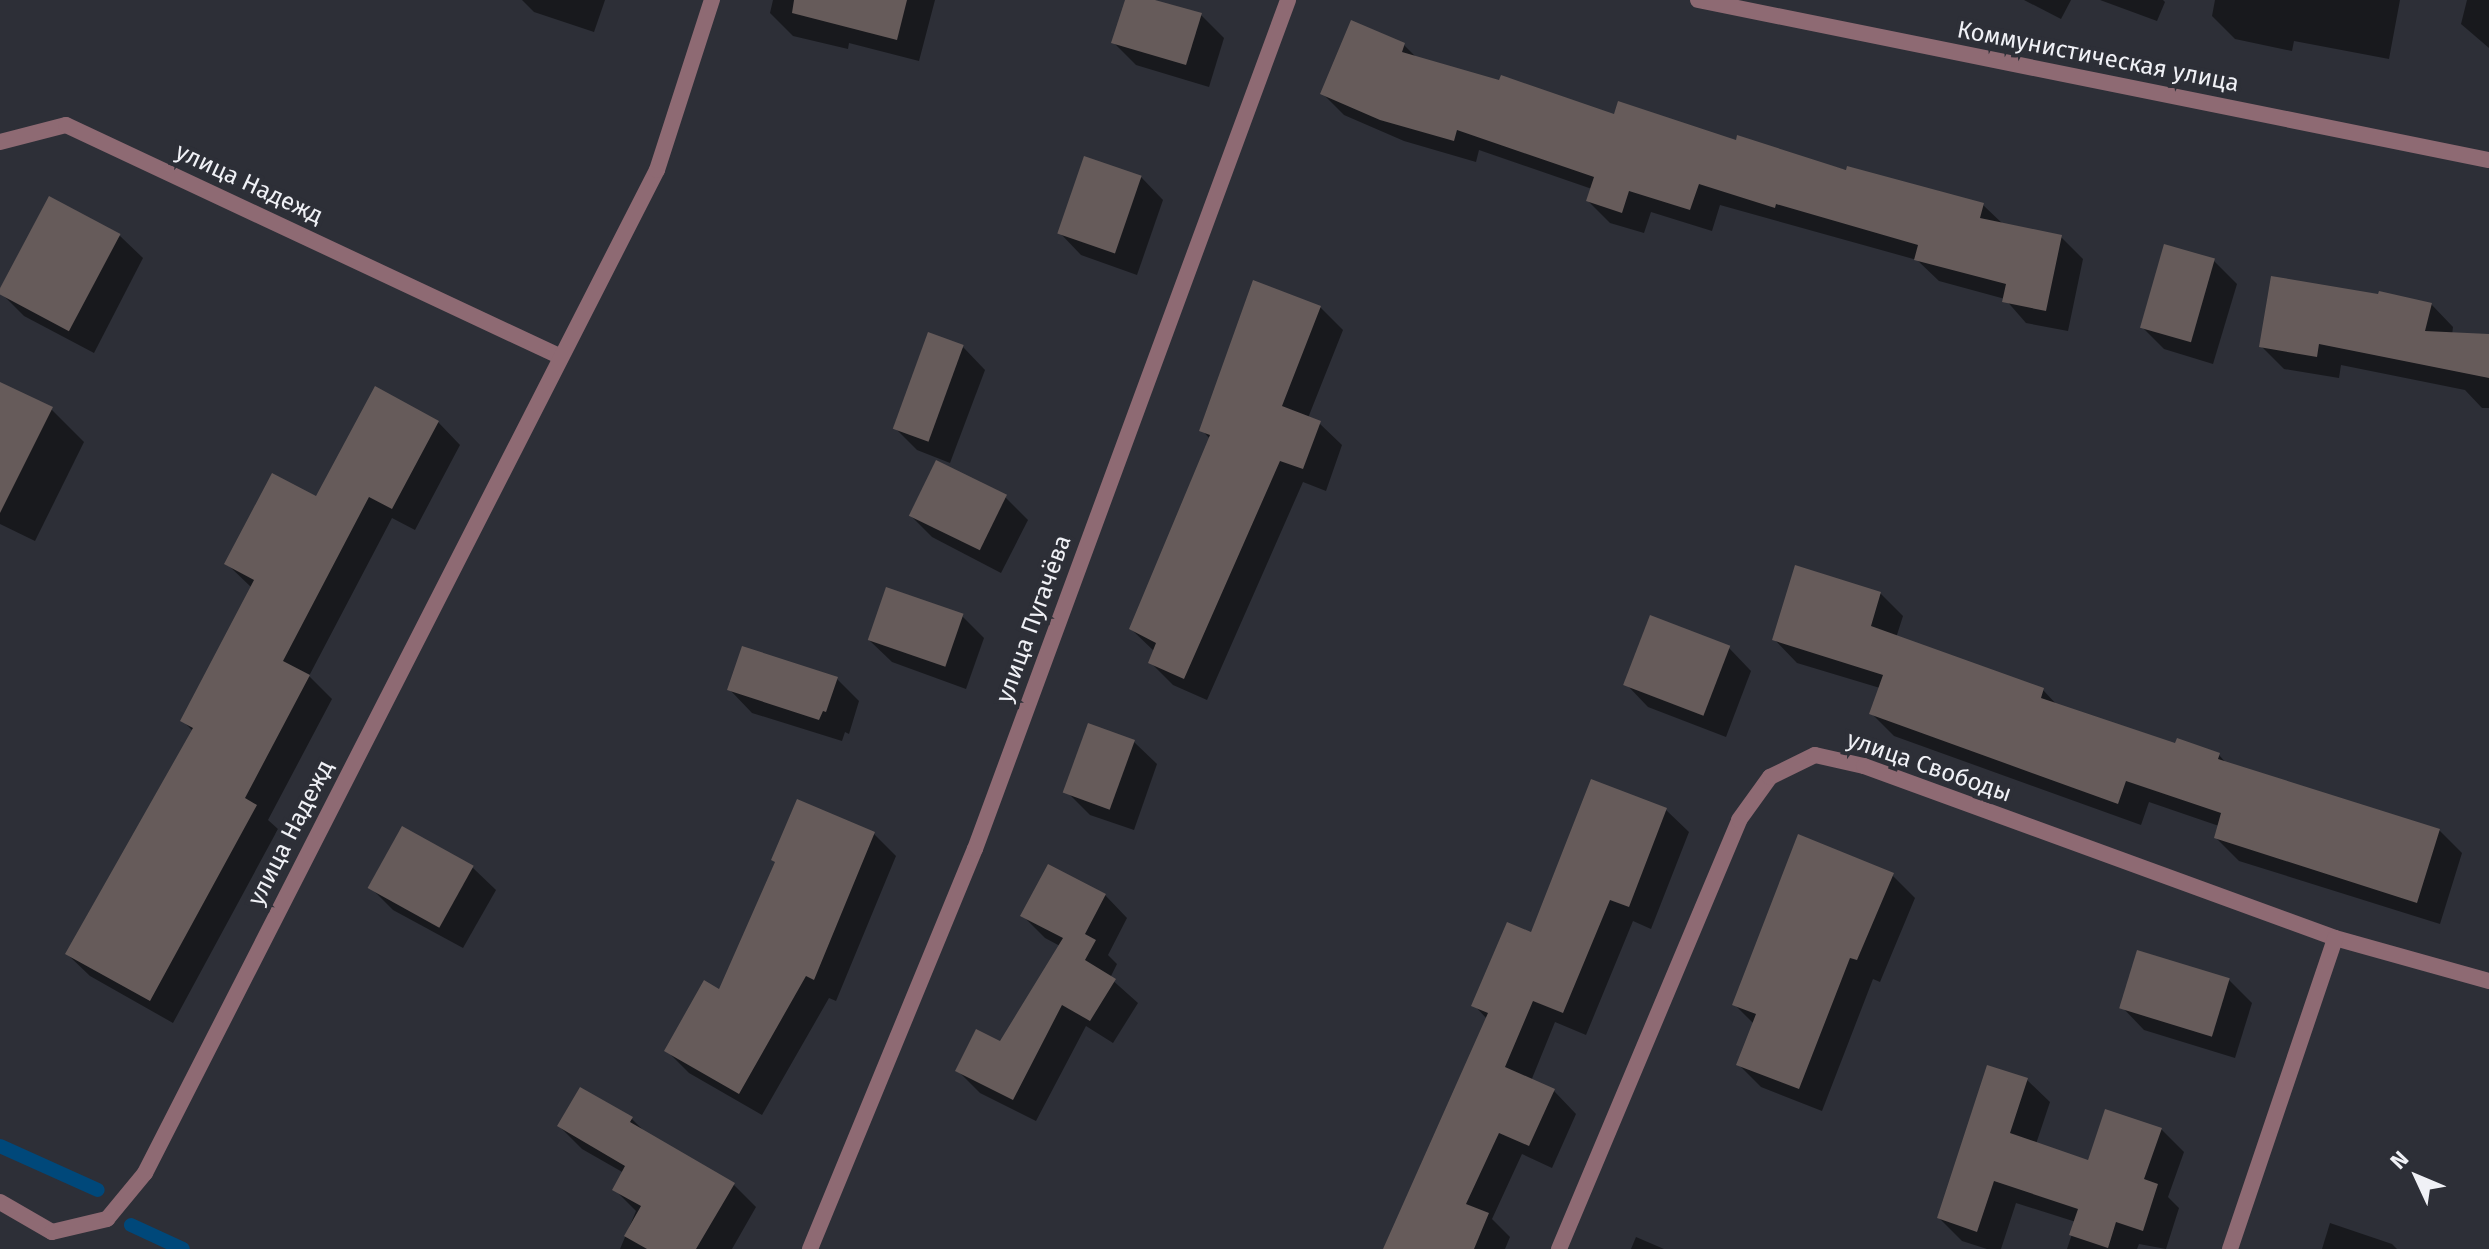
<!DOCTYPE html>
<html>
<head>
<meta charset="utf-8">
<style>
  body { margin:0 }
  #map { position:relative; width:2489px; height:1249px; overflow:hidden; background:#2d2f37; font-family:"Fira Sans",sans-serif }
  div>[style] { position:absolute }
  .shadow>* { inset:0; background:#0007 }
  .stream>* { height:14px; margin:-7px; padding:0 7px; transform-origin:7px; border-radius:7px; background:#00487a }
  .building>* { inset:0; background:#665b5a; transform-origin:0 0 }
  .street>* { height:16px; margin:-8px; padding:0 8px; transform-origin:8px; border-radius:8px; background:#8e6a73 }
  span { translate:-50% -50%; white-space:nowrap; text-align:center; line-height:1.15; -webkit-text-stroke:8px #2d2f37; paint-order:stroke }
  .street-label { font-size:24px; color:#f0f1f6 }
  .north { position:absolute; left:2377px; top:1137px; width:80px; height:80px; -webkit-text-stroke:6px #2d2f37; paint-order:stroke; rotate:314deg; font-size:22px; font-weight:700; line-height:32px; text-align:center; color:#f0f1f6 }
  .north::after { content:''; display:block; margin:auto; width:28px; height:36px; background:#f0f1f6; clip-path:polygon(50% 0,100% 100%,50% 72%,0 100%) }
</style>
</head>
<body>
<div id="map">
  <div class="shadow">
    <i style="clip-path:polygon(522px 0,605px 0,594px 32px,534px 12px)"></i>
    <i style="clip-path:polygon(773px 0,935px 0,919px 61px,849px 43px,848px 49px,793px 36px,770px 13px)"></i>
    <i style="clip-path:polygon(1127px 0,1148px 0,1201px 15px,1224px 38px,1209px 87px,1136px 65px,1114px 43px)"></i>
    <i style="clip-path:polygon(2024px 0,2071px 0,2061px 19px)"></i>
    <i style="clip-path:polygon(2100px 0,2163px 0,2165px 2px,2157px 21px)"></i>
    <i style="clip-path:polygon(2215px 0,2400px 0,2389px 59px,2294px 41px,2292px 51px,2235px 39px,2212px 16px)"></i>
    <i style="clip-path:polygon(2467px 0,2489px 0,2489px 48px,2461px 24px)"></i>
    <i style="clip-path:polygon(1404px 45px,1418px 59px,1615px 116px,1737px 142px,1983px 205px,2004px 225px,2061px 237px,2083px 259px,2068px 331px,2026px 323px,2005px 299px,1939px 281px,1917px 260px,1720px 205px,1712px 231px,1651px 212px,1644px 233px,1610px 223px,1588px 201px,1592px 189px,1479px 150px,1476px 162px,1404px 141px,1344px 115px,1322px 93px)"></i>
    <i style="clip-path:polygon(1141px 177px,1163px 200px,1137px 275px,1081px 255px,1059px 232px)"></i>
    <i style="clip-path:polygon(120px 236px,143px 258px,94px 353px,24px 316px,1px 293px)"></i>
    <i style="clip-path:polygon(2214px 261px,2237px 284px,2213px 364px,2164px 349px,2141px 326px)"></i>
    <i style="clip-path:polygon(2380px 296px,2431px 304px,2453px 327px,2452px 335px,2489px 337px,2489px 408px,2482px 408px,2465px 390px,2341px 365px,2339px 378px,2284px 369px,2261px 346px)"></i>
    <i style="clip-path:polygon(1320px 307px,1343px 330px,1308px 418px,1319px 423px,1342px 445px,1326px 491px,1303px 482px,1207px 700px,1173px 685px,1150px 662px,1155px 652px,1131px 629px,1210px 439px,1202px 430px)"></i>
    <i style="clip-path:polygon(963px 347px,985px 370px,950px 463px,917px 450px,894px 427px)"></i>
    <i style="clip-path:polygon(0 384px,51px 409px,84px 442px,35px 541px,0 524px)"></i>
    <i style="clip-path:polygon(438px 422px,460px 445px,415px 530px,392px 518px,309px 676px,332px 699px,268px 820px,278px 829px,173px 1023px,90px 976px,67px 954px,194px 732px,182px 720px,252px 588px,227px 564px,317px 499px)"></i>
    <i style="clip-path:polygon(1005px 497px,1028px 520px,1001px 573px,932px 537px,910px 515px)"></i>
    <i style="clip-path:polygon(1880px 593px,1903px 616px,1896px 638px,2043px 690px,2058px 706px,2176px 746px,2219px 755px,2227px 764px,2439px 830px,2462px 853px,2440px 924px,2239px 861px,2216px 838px,2219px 826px,2149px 802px,2141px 825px,1894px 736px,1871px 713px,1880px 688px,1797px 663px,1775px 640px)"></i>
    <i style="clip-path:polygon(962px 616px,984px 638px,966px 689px,892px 662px,869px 640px)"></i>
    <i style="clip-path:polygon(1729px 648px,1751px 671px,1726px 737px,1648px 707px,1626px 684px)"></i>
    <i style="clip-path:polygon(837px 679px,859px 701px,849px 734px,845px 732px,842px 741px,752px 713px,730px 690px)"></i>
    <i style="clip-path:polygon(1134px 742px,1157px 764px,1134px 830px,1090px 815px,1067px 792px)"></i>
    <i style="clip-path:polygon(1666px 810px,1689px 832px,1651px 929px,1633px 921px,1586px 1035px,1555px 1022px,1531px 1081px,1554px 1091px,1576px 1114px,1552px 1168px,1522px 1154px,1492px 1219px,1510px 1237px,1505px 1249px,1385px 1249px,1487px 1019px,1474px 1005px,1532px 935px)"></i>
    <i style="clip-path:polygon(874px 834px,896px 856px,836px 1001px,829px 998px,762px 1115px,689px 1073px,666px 1050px)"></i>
    <i style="clip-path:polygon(473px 868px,496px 890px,463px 948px,393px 910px,370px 887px)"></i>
    <i style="clip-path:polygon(1892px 875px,1915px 898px,1880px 982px,1873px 979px,1822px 1111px,1761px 1087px,1739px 1065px,1754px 1024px,1734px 1004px)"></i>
    <i style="clip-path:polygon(1105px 895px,1127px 918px,1108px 955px,1117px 964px,1110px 978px,1138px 1003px,1113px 1043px,1086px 1026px,1036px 1121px,980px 1093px,958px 1071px,1001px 1044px,1060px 946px,1045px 938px,1023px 916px)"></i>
    <i style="clip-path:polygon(2229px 980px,2252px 1003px,2235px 1058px,2144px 1030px,2122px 1007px)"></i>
    <i style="clip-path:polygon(2027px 1080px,2050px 1102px,2036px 1144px,2090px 1163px,2161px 1129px,2184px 1152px,2168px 1197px,2179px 1208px,2166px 1249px,2139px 1244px,2137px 1249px,2067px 1249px,2076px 1222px,2016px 1203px,2001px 1249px,1987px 1249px,1962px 1241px,1939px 1218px)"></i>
    <i style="clip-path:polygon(632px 1119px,647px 1134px,733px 1184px,756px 1207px,732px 1249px,620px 1249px,636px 1211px,614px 1189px,624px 1173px,582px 1149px,559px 1126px)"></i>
    <i style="clip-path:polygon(2330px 1223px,2392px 1244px,2397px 1249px,2322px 1249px)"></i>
    <i style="clip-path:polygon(1636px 1237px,1664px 1249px,1631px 1249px)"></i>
  </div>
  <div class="stream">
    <i style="left:0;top:1146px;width:107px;rotate:24.2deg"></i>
    <i style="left:131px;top:1225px;width:57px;rotate:24.8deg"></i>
  </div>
  <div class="building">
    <i style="clip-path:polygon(794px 0,907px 0,897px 40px,792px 13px)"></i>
    <i style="clip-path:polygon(1125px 0,1155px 0,1202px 13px,1186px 65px,1111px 43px)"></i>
    <i style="clip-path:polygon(1351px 20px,1405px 43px,1402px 52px,1499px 80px,1501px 75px,1614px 114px,1618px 101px,1736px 140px,1737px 135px,1846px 170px,1847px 166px,1984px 203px,1980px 218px,2062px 235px,2046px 311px,2002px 302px,2006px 284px,1914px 260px,1918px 245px,1776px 204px,1775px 208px,1699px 184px,1690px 210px,1629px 191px,1622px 213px,1586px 201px,1594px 177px,1457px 130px,1454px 141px,1380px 120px,1320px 94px)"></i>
    <i style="left:1084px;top:156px;width:61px;height:82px;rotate:19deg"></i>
    <i style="left:49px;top:196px;width:81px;height:110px;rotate:28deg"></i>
    <i style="left:2164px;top:244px;width:53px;height:87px;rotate:16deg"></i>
    <i style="clip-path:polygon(2271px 276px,2378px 294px,2379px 291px,2432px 303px,2425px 331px,2489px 334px,2489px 378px,2319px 344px,2317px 357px,2259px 347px)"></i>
    <i style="clip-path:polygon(1253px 280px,1321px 306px,1282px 406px,1321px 421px,1303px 469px,1280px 461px,1184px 679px,1148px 663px,1156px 643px,1129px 629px,1210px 435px,1199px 431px)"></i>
    <i style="left:928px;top:332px;width:38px;height:103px;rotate:20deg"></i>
    <i style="clip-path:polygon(0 382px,53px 407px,0 513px)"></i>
    <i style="clip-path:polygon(375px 386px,439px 421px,392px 509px,369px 497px,283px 661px,310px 675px,245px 798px,257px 805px,150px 1001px,65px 954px,193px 728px,180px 721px,254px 580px,224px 564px,272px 473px,316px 496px)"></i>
    <i style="left:936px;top:460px;width:79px;height:62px;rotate:26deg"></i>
    <i style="clip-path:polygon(1795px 565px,1881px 592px,1871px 626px,2044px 688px,2041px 698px,2175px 743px,2177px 738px,2220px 753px,2218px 759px,2440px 829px,2417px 903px,2214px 838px,2221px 813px,2126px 781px,2118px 804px,1869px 714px,1883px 675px,1772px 640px)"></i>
    <i style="left:886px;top:587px;width:82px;height:56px;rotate:19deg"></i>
    <i style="left:1650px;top:615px;width:86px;height:75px;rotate:21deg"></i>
    <i style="clip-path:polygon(742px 646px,838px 677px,826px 712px,823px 711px,819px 720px,727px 690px)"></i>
    <i style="left:1088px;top:723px;width:50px;height:74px;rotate:20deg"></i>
    <i style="clip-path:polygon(1591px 779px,1667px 808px,1629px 907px,1610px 900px,1563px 1013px,1533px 1001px,1505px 1067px,1555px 1089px,1529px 1146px,1499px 1133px,1466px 1204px,1489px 1213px,1474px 1249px,1383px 1249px,1488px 1013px,1471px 1006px,1507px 922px,1531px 932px)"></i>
    <i style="clip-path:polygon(797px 799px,875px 832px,814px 980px,806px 976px,739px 1094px,664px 1051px,704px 980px,719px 989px,775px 862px,771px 860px)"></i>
    <i style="left:402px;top:826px;width:82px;height:71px;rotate:29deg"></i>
    <i style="clip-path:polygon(1798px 834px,1894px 873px,1857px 960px,1850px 958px,1799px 1089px,1736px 1065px,1756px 1014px,1732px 1005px)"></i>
    <i style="clip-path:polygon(1048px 864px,1106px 894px,1085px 934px,1096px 940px,1085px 960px,1116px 979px,1090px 1021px,1062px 1005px,1013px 1100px,955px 1071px,976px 1029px,1000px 1041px,1063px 938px,1020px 916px)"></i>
    <i style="left:2137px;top:950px;width:97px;height:61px;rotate:17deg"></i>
    <i style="clip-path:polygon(1987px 1065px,2028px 1078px,2010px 1133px,2088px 1160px,2105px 1109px,2162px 1128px,2144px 1179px,2158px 1184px,2143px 1231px,2116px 1222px,2108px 1248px,2069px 1235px,2078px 1209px,1994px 1181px,1977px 1232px,1937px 1218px)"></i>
    <i style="clip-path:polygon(580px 1087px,633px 1117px,630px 1122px,735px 1183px,696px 1249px,647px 1249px,624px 1236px,641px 1206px,612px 1190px,625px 1166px,557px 1126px)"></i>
  </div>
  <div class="street">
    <i style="left:1698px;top:0;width:807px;rotate:11.44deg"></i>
    <i style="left:0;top:142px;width:68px;rotate:-14.4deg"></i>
    <i style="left:66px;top:125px;width:544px;rotate:25.11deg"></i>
    <i style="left:0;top:1202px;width:60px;rotate:30deg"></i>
    <i style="left:52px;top:1232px;width:57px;rotate:-13.3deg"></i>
    <i style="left:107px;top:1219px;width:60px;rotate:-50.4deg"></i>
    <i style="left:145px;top:1173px;width:1126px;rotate:-62.96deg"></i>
    <i style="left:657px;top:170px;width:179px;rotate:-72.1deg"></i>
    <i style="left:810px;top:1249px;width:433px;rotate:-67.6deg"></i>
    <i style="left:975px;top:849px;width:905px;rotate:-69.76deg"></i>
    <i style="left:1559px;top:1249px;width:465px;rotate:-67.2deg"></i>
    <i style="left:1739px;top:820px;width:53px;rotate:-54.2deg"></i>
    <i style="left:1770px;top:777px;width:50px;rotate:-26.1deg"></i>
    <i style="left:1815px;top:755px;width:50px;rotate:12.7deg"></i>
    <i style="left:1864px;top:766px;width:501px;rotate:20.06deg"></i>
    <i style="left:2335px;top:938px;width:160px;rotate:15.6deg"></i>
    <i style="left:2230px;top:1249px;width:328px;rotate:-71.3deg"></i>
  </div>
  <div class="street-label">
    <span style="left:2098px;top:57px;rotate:11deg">Коммунистическая улица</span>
    <span style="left:249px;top:184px;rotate:25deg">улица Надежд</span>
    <span style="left:1034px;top:619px;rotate:-70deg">улица Пугачёва</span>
    <span style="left:1929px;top:767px;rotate:19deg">улица Свободы</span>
    <span style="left:291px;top:833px;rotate:-63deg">улица Надежд</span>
  </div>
  <div class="north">N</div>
</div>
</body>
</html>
